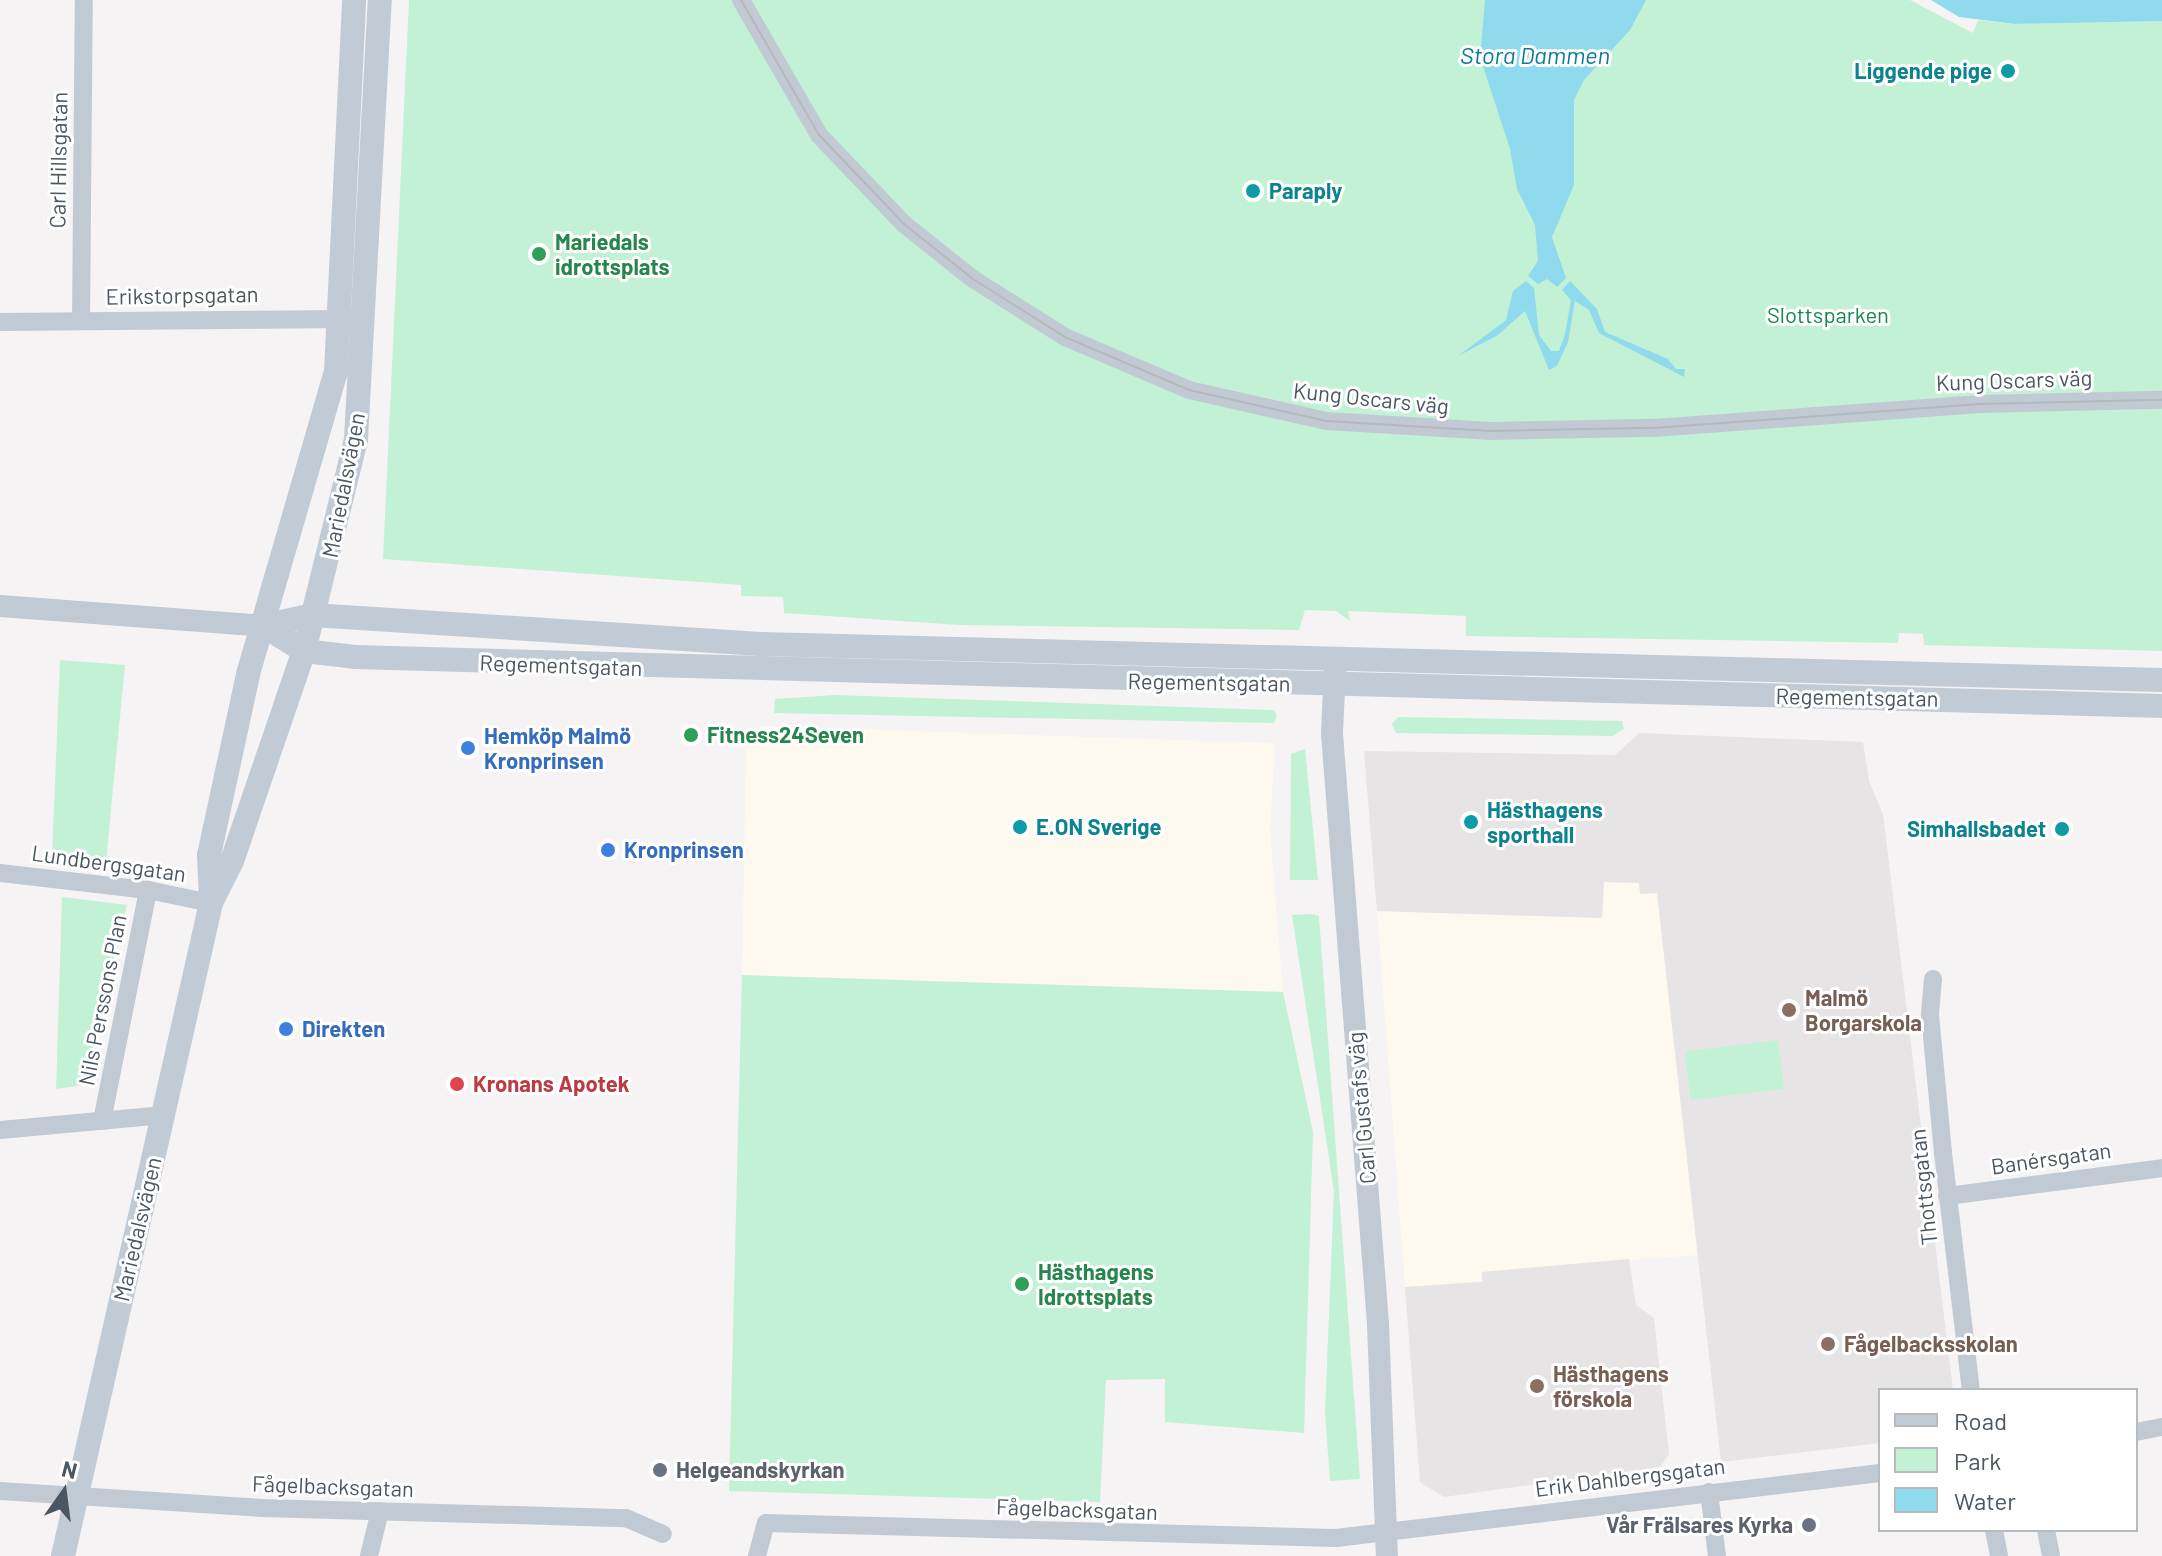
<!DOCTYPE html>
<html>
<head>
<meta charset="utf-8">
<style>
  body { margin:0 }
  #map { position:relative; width:2162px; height:1556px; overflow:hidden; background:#f5f3f3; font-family:Barlow,sans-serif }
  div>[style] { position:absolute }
  .commercial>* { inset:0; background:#fdf9ef }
  .education>* { inset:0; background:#e6e4e5 }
  .green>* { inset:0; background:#c3f1d5; transform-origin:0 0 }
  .water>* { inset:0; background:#90daee }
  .minor>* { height:18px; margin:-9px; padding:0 9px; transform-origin:9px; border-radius:9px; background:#c1cad2 }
  .tertiary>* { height:22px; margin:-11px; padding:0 11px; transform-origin:11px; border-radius:11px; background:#c1cad2 }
  .secondary>* { height:24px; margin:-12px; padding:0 12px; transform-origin:12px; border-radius:12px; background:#c1cbd6 }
  .tram>* { height:2px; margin:-1px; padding:0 1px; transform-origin:1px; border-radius:1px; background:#b5b8bd }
  .dots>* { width:22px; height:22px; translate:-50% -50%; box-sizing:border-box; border:4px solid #fff; border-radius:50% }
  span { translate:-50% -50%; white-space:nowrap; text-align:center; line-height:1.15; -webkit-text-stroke:6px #fff; paint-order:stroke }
  .culture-label { font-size:22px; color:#0d838f; font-weight:700 }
  .right { translate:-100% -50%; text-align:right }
  .left { translate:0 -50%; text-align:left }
  .street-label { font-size:22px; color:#4a5661 }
  .leisure-label { font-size:22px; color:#27864d; font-weight:700 }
  .park-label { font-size:22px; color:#17864f }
  .shop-label { font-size:22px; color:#366cbe; font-weight:700 }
  .education-label { font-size:22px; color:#785e54; font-weight:700 }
  .health-label { font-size:22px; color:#be3a42; font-weight:700 }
  .worship-label { font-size:22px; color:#5b616d; font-weight:700 }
  .water-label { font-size:24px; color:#0c7c9b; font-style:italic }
  .legend { position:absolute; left:1878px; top:1388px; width:260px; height:144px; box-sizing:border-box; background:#fff; border:2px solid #b7bbc0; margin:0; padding:10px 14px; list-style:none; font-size:24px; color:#4a5661 }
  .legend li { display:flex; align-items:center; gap:16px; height:40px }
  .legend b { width:40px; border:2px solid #b7bbc0 }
  .north { position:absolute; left:24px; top:1452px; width:80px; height:80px; -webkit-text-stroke:6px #fff; paint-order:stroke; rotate:14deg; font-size:22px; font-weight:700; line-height:32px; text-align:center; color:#4a5661 }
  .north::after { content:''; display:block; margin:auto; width:28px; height:36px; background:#4a5661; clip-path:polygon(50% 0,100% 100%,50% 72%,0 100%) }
</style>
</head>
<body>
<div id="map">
  <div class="commercial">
    <i style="clip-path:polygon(761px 726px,1275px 743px,1270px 829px,1283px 992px,742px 975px,746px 750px)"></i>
    <i style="clip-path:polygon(1603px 882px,1639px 883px,1657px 893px,1698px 1255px,1483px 1272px,1483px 1281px,1405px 1287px,1377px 911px,1602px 918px)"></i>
  </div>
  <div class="education">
    <i style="clip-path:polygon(1639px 733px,1863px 742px,1869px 781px,1883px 814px,1953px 1390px,1880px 1390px,1880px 1443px,1721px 1462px,1657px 893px,1640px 894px,1639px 883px,1604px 882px,1602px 918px,1377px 911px,1364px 751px,1615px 755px)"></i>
    <i style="clip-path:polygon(1629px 1259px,1636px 1305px,1654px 1318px,1669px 1454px,1660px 1467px,1444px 1497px,1420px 1482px,1405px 1287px,1482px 1282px,1482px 1272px)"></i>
  </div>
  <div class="green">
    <i style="clip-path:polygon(409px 0,1910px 0,1973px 33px,1978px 20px,2015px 24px,2162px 21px,2162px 651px,1924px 645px,1923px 634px,1899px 633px,1898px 643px,1466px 636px,1466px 616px,1348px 611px,1350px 621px,1336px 611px,1305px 610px,1299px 630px,959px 625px,784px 613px,783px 597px,741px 596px,741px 585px,383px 559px)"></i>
    <i style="clip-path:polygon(60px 660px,125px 665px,106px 861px,52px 857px)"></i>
    <i style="clip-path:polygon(835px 695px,1273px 710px,1277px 715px,1274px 723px,774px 713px,775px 699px)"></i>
    <i style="clip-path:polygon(1398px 717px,1622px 721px,1624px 729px,1613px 736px,1396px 733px,1392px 724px)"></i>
    <i style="clip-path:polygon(1305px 749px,1318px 880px,1290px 880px,1291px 754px)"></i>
    <i style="clip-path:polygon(62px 897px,127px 905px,84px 1085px,56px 1089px)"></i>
    <i style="clip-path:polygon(1312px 914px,1319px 916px,1360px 1479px,1330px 1481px,1325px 1412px,1334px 1191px,1292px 915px)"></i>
    <i style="clip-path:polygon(742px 975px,1283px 992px,1313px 1132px,1304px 1433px,1165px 1422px,1165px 1379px,1106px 1380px,1100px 1502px,729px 1491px)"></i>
    <i style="left:1778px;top:1040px;width:49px;height:94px;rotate:83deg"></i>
  </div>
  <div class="water">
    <i style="clip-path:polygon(1485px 0,1646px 0,1630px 30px,1584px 80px,1574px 100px,1574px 185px,1552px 237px,1566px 278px,1557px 287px,1547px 279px,1538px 284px,1528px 276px,1538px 261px,1535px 225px,1517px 189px,1510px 149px,1480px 57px)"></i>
    <i style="clip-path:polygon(1931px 0,2162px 0,2162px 21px,2015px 24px,1959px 17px)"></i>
    <i style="clip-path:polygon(1526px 281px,1534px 288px,1539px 335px,1551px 351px,1559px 351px,1565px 334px,1571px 300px,1562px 290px,1570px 281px,1597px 309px,1605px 332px,1668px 359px,1676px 369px,1685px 369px,1684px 377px,1599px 333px,1589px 310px,1575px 301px,1568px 342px,1557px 366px,1549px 370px,1525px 311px,1498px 335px,1458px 356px,1506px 320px,1513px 291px)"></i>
  </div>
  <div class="minor">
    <i style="left:741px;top:0;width:156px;rotate:60deg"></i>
    <i style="left:819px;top:135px;width:123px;rotate:46.3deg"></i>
    <i style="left:904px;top:224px;width:88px;rotate:38.6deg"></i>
    <i style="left:973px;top:279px;width:109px;rotate:32.2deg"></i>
    <i style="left:1065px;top:337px;width:135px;rotate:23.1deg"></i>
    <i style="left:1189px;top:390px;width:141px;rotate:12.7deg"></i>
    <i style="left:1327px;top:421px;width:164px;rotate:3.5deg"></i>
    <i style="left:1491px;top:431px;width:163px;rotate:-1.1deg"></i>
    <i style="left:1654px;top:428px;width:327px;rotate:-4.2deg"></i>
    <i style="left:1980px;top:404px;width:182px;rotate:-1.3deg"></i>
    <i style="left:81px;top:320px;width:320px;rotate:-89.5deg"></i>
    <i style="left:0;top:322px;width:349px;rotate:-0.5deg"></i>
    <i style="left:0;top:873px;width:149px;rotate:6.6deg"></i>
    <i style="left:148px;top:890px;width:64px;rotate:11.7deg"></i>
    <i style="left:1933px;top:979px;width:36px;rotate:95deg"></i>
    <i style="left:1930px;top:1015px;width:139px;rotate:84.6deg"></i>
    <i style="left:1943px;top:1153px;width:239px;rotate:83.3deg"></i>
    <i style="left:102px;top:1121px;width:236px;rotate:-78.7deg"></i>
    <i style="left:0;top:1130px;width:165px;rotate:-5.2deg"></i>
    <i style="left:1947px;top:1196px;width:217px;rotate:-7.4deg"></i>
    <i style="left:2136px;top:1432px;width:26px;rotate:-11deg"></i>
    <i style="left:0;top:1491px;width:263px;rotate:3.7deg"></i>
    <i style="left:262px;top:1508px;width:364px;rotate:1.6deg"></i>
    <i style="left:626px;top:1518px;width:40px;rotate:23.4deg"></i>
    <i style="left:1709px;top:1492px;width:64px;rotate:82.9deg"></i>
    <i style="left:1994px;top:1530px;width:26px;rotate:79deg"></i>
    <i style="left:2046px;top:1530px;width:26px;rotate:79deg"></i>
    <i style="left:369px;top:1556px;width:46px;rotate:-76.3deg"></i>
    <i style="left:757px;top:1556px;width:34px;rotate:-75deg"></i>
    <i style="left:766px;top:1523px;width:570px;rotate:1.51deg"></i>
    <i style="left:1336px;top:1538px;width:548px;rotate:-6.81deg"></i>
  </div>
  <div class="tertiary">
    <i style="left:0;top:606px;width:265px;rotate:4.3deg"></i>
    <i style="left:1335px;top:667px;width:67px;rotate:92.6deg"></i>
    <i style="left:1332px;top:734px;width:592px;rotate:85.54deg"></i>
    <i style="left:1378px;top:1324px;width:232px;rotate:87.8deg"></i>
  </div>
  <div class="secondary">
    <i style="left:264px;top:626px;width:47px;rotate:32deg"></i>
    <i style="left:304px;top:651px;width:51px;rotate:6.7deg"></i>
    <i style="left:355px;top:657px;width:1808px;rotate:1.55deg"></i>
    <i style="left:264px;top:626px;width:50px;rotate:-12.7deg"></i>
    <i style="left:313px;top:615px;width:448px;rotate:3.7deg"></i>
    <i style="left:760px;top:644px;width:1402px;rotate:1.47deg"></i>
    <i style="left:211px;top:900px;width:45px;rotate:-92.5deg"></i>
    <i style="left:209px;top:855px;width:185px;rotate:-77.8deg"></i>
    <i style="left:248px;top:674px;width:315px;rotate:-73.8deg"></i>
    <i style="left:336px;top:372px;width:372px;rotate:-87.2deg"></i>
    <i style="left:63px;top:1556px;width:670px;rotate:-77.23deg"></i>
    <i style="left:211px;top:903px;width:47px;rotate:-63.4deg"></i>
    <i style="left:232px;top:861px;width:222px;rotate:-71.1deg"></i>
    <i style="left:304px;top:651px;width:218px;rotate:-76.2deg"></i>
    <i style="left:356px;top:439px;width:440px;rotate:-86.9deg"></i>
  </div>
  <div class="tram">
    <i style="left:741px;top:0;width:156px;rotate:60deg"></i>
    <i style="left:819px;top:135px;width:123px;rotate:46.3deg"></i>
    <i style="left:904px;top:224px;width:88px;rotate:38.6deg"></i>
    <i style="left:973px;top:279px;width:109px;rotate:32.2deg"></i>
    <i style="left:1065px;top:337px;width:135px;rotate:23.1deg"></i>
    <i style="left:1189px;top:390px;width:141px;rotate:12.7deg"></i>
    <i style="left:1327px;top:421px;width:164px;rotate:3.5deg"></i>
    <i style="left:1491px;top:431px;width:163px;rotate:-1.1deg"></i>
    <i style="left:1654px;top:428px;width:327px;rotate:-4.2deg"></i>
    <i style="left:1980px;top:404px;width:182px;rotate:-1.3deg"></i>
  </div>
  <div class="dots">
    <i style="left:2008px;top:71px;background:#0f9aa8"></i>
    <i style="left:1253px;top:191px;background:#0f9aa8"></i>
    <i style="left:539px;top:254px;background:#2e9e5b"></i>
    <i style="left:691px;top:735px;background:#2e9e5b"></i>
    <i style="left:468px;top:748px;background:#3f7fe0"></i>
    <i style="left:1471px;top:822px;background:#0f9aa8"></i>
    <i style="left:1020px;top:827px;background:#0f9aa8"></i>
    <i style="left:2062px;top:829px;background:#0f9aa8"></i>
    <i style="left:608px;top:850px;background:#3f7fe0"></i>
    <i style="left:1789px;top:1010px;background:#8d6e63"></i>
    <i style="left:286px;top:1029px;background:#3f7fe0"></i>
    <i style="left:457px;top:1084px;background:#e0444e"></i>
    <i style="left:1022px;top:1284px;background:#2e9e5b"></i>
    <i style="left:1828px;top:1344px;background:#8d6e63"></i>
    <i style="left:1537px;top:1386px;background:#8d6e63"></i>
    <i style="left:660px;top:1470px;background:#6b7280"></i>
    <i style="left:1809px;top:1525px;background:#6b7280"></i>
  </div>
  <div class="culture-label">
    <span class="right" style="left:1992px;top:71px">Liggende pige</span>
    <span class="left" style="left:1269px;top:191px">Paraply</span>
    <span class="left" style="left:1487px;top:822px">Hästhagens<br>sporthall</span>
    <span class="left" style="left:1036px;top:827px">E.ON Sverige</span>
    <span class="right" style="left:2046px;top:829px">Simhallsbadet</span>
  </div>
  <div class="street-label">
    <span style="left:58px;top:160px;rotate:-89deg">Carl Hillsgatan</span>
    <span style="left:182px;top:295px;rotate:-1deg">Erikstorpsgatan</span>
    <span style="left:2014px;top:380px;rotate:-2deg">Kung Oscars väg</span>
    <span style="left:1371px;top:398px;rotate:6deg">Kung Oscars väg</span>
    <span style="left:343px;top:485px;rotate:-79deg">Mariedalsvägen</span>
    <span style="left:561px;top:665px;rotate:2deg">Regementsgatan</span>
    <span style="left:1209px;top:682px;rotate:1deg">Regementsgatan</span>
    <span style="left:1857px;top:697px;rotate:1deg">Regementsgatan</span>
    <span style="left:109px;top:863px;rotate:8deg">Lundbergsgatan</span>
    <span style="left:102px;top:1000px;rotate:-79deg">Nils Perssons Plan</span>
    <span style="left:1361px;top:1108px;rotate:-95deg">Carl Gustafs väg</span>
    <span style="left:2051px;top:1158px;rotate:-8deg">Banérsgatan</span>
    <span style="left:1923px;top:1187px;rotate:-96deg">Thottsgatan</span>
    <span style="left:137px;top:1229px;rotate:-77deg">Mariedalsvägen</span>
    <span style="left:1630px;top:1477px;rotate:-7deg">Erik Dahlbergsgatan</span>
    <span style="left:333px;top:1486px;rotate:2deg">Fågelbacksgatan</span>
    <span style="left:1077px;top:1509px;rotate:2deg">Fågelbacksgatan</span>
  </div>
  <div class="leisure-label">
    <span class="left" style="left:555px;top:254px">Mariedals<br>idrottsplats</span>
    <span class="left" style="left:707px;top:735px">Fitness24Seven</span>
    <span class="left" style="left:1038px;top:1284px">Hästhagens<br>Idrottsplats</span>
  </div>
  <div class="park-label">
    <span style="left:1828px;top:315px">Slottsparken</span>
  </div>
  <div class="shop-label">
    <span class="left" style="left:484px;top:748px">Hemköp Malmö<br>Kronprinsen</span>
    <span class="left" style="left:624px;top:850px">Kronprinsen</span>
    <span class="left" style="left:302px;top:1029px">Direkten</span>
  </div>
  <div class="education-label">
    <span class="left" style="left:1805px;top:1010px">Malmö<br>Borgarskola</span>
    <span class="left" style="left:1844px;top:1344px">Fågelbacksskolan</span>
    <span class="left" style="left:1553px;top:1386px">Hästhagens<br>förskola</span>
  </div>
  <div class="health-label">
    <span class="left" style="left:473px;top:1084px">Kronans Apotek</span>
  </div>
  <div class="worship-label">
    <span class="left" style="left:676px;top:1470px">Helgeandskyrkan</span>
    <span class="right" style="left:1793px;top:1525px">Vår Frälsares Kyrka</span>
  </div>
  <div class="water-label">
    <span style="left:1535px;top:55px">Stora Dammen</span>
  </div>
  <ul class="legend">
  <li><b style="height:10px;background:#c1cbd6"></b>Road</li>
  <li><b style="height:22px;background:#c3f1d5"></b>Park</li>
  <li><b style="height:22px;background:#90daee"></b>Water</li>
  </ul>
  <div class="north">N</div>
</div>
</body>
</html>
